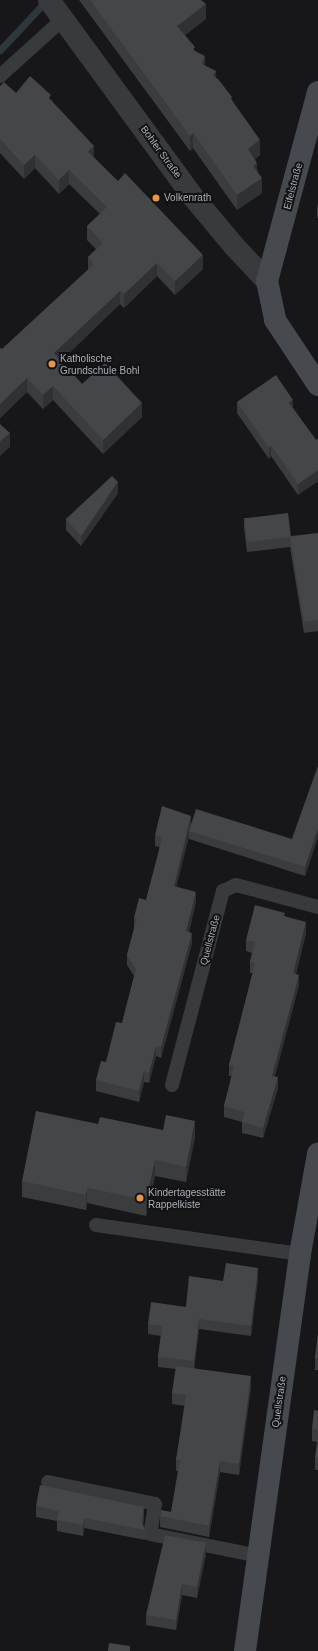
<!DOCTYPE html>
<html>
<head>
<meta charset="utf-8">
<style>
  body { margin:0 }
  #map { position:relative; width:318px; height:1651px; overflow:hidden; background:#171719; font-family:Helvetica,sans-serif }
  div>[style] { position:absolute }
  .stream>* { height:7px; margin:-3.5px; padding:0 3.5px; transform-origin:3.5px; border-radius:3.5px; background:#2e383c }
  .lane>* { height:14px; margin:-7px; padding:0 7px; transform-origin:7px; border-radius:7px; background:#383a3e }
  .street>* { height:22px; margin:-11px; padding:0 11px; transform-origin:11px; border-radius:11px; background:#383a3e }
  .secondary>* { height:22px; margin:-11px; padding:0 11px; transform-origin:11px; border-radius:11px; background:#46494e }
  .wall>* { inset:0; background:#3a3c3f }
  .shaded-wall>* { inset:0; background:#303133 }
  .building>* { inset:0; background:#444649; transform-origin:0 0 }
  .dots>* { width:11px; height:11px; translate:-50% -50%; box-sizing:border-box; border:2px solid #121214; border-radius:50% }
  span { translate:-50% -50%; white-space:nowrap; text-align:center; line-height:1.15; -webkit-text-stroke:4px #121214; paint-order:stroke }
  .street-label { font-size:10px; color:#aab0b8 }
  .poi-label { font-size:10px; color:#aab0b8 }
  .left { translate:0 -50%; text-align:left }
</style>
</head>
<body>
<div id="map">
  <div class="stream">
    <i style="left:0;top:50px;width:67px;rotate:-46.8deg"></i>
  </div>
  <div class="lane">
    <i style="left:0;top:76px;width:85px;rotate:-42.1deg"></i>
    <i style="left:172px;top:1085px;width:201px;rotate:-75.3deg"></i>
    <i style="left:223px;top:891px;width:14px;rotate:-25deg"></i>
    <i style="left:236px;top:885px;width:85px;rotate:15deg"></i>
    <i style="left:96px;top:1225px;width:206px;rotate:8.1deg"></i>
    <i style="left:48px;top:1482px;width:109px;rotate:11.6deg"></i>
    <i style="left:155px;top:1504px;width:30px;rotate:99deg"></i>
    <i style="left:150px;top:1534px;width:111px;rotate:11.4deg"></i>
  </div>
  <div class="street">
    <i style="left:49px;top:0;width:245px;rotate:53.8deg"></i>
    <i style="left:194px;top:198px;width:62px;rotate:50.2deg"></i>
    <i style="left:234px;top:246px;width:48px;rotate:46.7deg"></i>
  </div>
  <div class="secondary">
    <i style="left:318px;top:92px;width:196px;rotate:105.1deg"></i>
    <i style="left:267px;top:281px;width:40px;rotate:78deg"></i>
    <i style="left:275px;top:320px;width:78px;rotate:56.5deg"></i>
    <i style="left:245px;top:1651px;width:401px;rotate:-82.1deg"></i>
    <i style="left:300px;top:1254px;width:102px;rotate:-79.8deg"></i>
  </div>
  <div class="wall">
    <i style="clip-path:polygon(79px 0,201px 0,206px 19px,185px 35px,195px 51px,205px 66px,216px 78px,232px 100px,260px 155px,255px 159px,262px 193px,237px 210px,193px 148px,190px 151px)"></i>
    <i style="clip-path:polygon(0 86px,16px 93px,51px 100px,94px 157px,203px 269px,175px 295px,157px 276px,124px 308px,120px 304px,61px 361px,82px 384px,142px 417px,103px 454px,53px 400px,43px 409px,27px 392px,0 418px,0 348px,2px 349px,88px 270px,88px 257px,96px 249px,87px 240px,87px 226px,100px 214px,69px 184px,59px 194px,35px 168px,24px 179px,0 153px)"></i>
    <i style="clip-path:polygon(318px 204px,318px 218px,317px 218px,317px 207px)"></i>
    <i style="clip-path:polygon(237px 402px,293px 408px,316px 440px,318px 439px,318px 481px,298px 495px,271px 456px,269px 459px,237px 413px)"></i>
    <i style="clip-path:polygon(118px 493px,81px 546px,66px 530px,66px 519px)"></i>
    <i style="clip-path:polygon(244px 518px,291px 536px,318px 533px,318px 631px,304px 633px,290px 547px,247px 552px,244px 528px)"></i>
    <i style="clip-path:polygon(318px 766px,318px 837px,305px 876px,189px 839px,189px 836px,176px 886px,196px 902px,189px 932px,192px 943px,161px 1058px,156px 1056px,149px 1083px,144px 1082px,139px 1102px,96px 1091px,96px 1080px,106px 1062px,122px 1023px,134px 976px,127px 965px,127px 955px,134px 928px,134px 918px,146px 900px,160px 847px,155px 846px,155px 835px,191px 823px,292px 839px)"></i>
    <i style="clip-path:polygon(285px 916px,306px 933px,296px 974px,299px 985px,275px 1076px,278px 1088px,263px 1138px,242px 1133px,242px 1122px,224px 1117px,224px 1106px,232px 1076px,229px 1076px,229px 1065px,253px 973px,250px 973px,250px 962px,252px 953px,246px 951px,246px 940px)"></i>
    <i style="clip-path:polygon(98px 1124px,195px 1137px,186px 1182px,155px 1176px,146px 1216px,87px 1203px,86px 1210px,22px 1197px,22px 1181px)"></i>
    <i style="clip-path:polygon(258px 1278px,251px 1336px,199px 1329px,194px 1368px,251px 1387px,239px 1475px,220px 1472px,209px 1537px,160px 1527px,160px 1516px,171px 1512px,178px 1471px,176px 1471px,176px 1460px,185px 1406px,172px 1404px,172px 1393px,176px 1369px,158px 1367px,158px 1357px,161px 1336px,148px 1334px,148px 1324px,186px 1307px,223px 1281px)"></i>
    <i style="clip-path:polygon(318px 1334px,318px 1370px,315px 1370px,315px 1358px)"></i>
    <i style="clip-path:polygon(318px 1411px,318px 1470px,315px 1470px,315px 1458px,317px 1442px,312px 1441px,312px 1429px)"></i>
    <i style="clip-path:polygon(36px 1506px,144px 1518px,143px 1526px,145px 1530px,145px 1540px,84px 1528px,83px 1536px,57px 1531px,57px 1521px,36px 1517px)"></i>
    <i style="clip-path:polygon(206px 1554px,197px 1598px,182px 1595px,176px 1630px,146px 1625px,146px 1615px)"></i>
  </div>
  <div class="shaded-wall">
    <i style="clip-path:polygon(206px 4px,206px 19px,177px 41px,177px 26px)"></i>
    <i style="clip-path:polygon(205px 56px,205px 72px,202px 64px)"></i>
    <i style="clip-path:polygon(216px 71px,216px 86px,213px 76px)"></i>
    <i style="clip-path:polygon(193px 133px,193px 148px,190px 151px,190px 136px)"></i>
    <i style="clip-path:polygon(260px 140px,260px 155px,248px 164px,248px 149px)"></i>
    <i style="clip-path:polygon(94px 146px,94px 160px,88px 152px)"></i>
    <i style="clip-path:polygon(35px 155px,35px 168px,24px 179px,24px 165px)"></i>
    <i style="clip-path:polygon(257px 163px,257px 178px,253px 166px)"></i>
    <i style="clip-path:polygon(69px 170px,69px 184px,59px 194px,59px 180px)"></i>
    <i style="clip-path:polygon(262px 178px,262px 193px,237px 210px,237px 195px)"></i>
    <i style="clip-path:polygon(203px 255px,203px 269px,175px 295px,175px 281px)"></i>
    <i style="clip-path:polygon(157px 263px,157px 276px,124px 308px,124px 294px)"></i>
    <i style="clip-path:polygon(120px 291px,120px 304px,54px 367px,54px 353px)"></i>
    <i style="clip-path:polygon(27px 378px,27px 392px,0 418px,0 404px)"></i>
    <i style="clip-path:polygon(53px 386px,53px 400px,43px 409px,43px 395px)"></i>
    <i style="clip-path:polygon(293px 400px,293px 411px,289px 403px)"></i>
    <i style="clip-path:polygon(142px 403px,142px 417px,103px 454px,103px 440px)"></i>
    <i style="clip-path:polygon(10px 433px,10px 447px,0 456px,0 442px)"></i>
    <i style="clip-path:polygon(271px 445px,271px 456px,269px 459px,269px 448px)"></i>
    <i style="clip-path:polygon(318px 470px,318px 481px,298px 495px,298px 484px)"></i>
    <i style="clip-path:polygon(118px 482px,118px 493px,81px 546px,81px 536px)"></i>
    <i style="clip-path:polygon(191px 816px,191px 827px,189px 831px,189px 836px,174px 896px,174px 886px)"></i>
    <i style="clip-path:polygon(318px 828px,318px 837px,305px 876px,305px 867px)"></i>
    <i style="clip-path:polygon(196px 892px,196px 902px,186px 942px,186px 931px)"></i>
    <i style="clip-path:polygon(306px 922px,306px 933px,293px 984px,293px 973px)"></i>
    <i style="clip-path:polygon(192px 933px,192px 943px,161px 1058px,161px 1047px)"></i>
    <i style="clip-path:polygon(299px 975px,299px 985px,272px 1086px,272px 1076px)"></i>
    <i style="clip-path:polygon(156px 1046px,156px 1056px,149px 1083px,149px 1073px)"></i>
    <i style="clip-path:polygon(144px 1071px,144px 1082px,139px 1102px,139px 1091px)"></i>
    <i style="clip-path:polygon(278px 1077px,278px 1088px,263px 1138px,263px 1128px)"></i>
    <i style="clip-path:polygon(195px 1121px,195px 1137px,186px 1182px,186px 1167px)"></i>
    <i style="clip-path:polygon(155px 1160px,155px 1176px,146px 1216px,146px 1200px)"></i>
    <i style="clip-path:polygon(87px 1188px,87px 1203px,86px 1210px,86px 1195px)"></i>
    <i style="clip-path:polygon(258px 1268px,258px 1278px,251px 1336px,251px 1326px)"></i>
    <i style="clip-path:polygon(199px 1319px,199px 1329px,194px 1371px,194px 1361px)"></i>
    <i style="clip-path:polygon(251px 1376px,251px 1387px,239px 1475px,239px 1464px)"></i>
    <i style="clip-path:polygon(220px 1461px,220px 1472px,209px 1537px,209px 1526px)"></i>
    <i style="clip-path:polygon(144px 1507px,144px 1518px,142px 1529px,142px 1522px)"></i>
    <i style="clip-path:polygon(84px 1518px,84px 1528px,83px 1536px,83px 1525px)"></i>
    <i style="clip-path:polygon(206px 1543px,206px 1554px,197px 1598px,197px 1587px)"></i>
    <i style="clip-path:polygon(182px 1584px,182px 1595px,176px 1630px,176px 1620px)"></i>
  </div>
  <div class="building">
    <i style="clip-path:polygon(90px 0,201px 0,206px 4px,177px 26px,195px 47px,193px 50px,205px 56px,202px 64px,216px 71px,213px 76px,218px 79px,232px 97px,231px 99px,260px 140px,248px 149px,257px 163px,253px 166px,262px 178px,237px 195px,193px 133px,190px 136px)"></i>
    <i style="clip-path:polygon(30px 76px,51px 95px,49px 98px,94px 146px,88px 152px,118px 181px,125px 173px,203px 255px,175px 281px,157px 263px,124px 294px,120px 291px,54px 353px,82px 384px,105px 363px,142px 403px,103px 440px,53px 386px,43px 395px,27px 378px,0 404px,0 348px,2px 349px,94px 264px,88px 257px,103px 243px,87px 226px,107px 207px,69px 170px,59px 180px,35px 155px,24px 165px,0 139px,0 86px,4px 82px,16px 93px)"></i>
    <i style="clip-path:polygon(276px 375px,293px 400px,289px 403px,316px 440px,318px 439px,318px 470px,298px 484px,271px 445px,269px 448px,237px 402px)"></i>
    <i style="clip-path:polygon(0 424px,10px 433px,0 442px)"></i>
    <i style="clip-path:polygon(112px 476px,118px 482px,81px 536px,66px 519px)"></i>
    <i style="left:288px;top:513px;width:24px;height:44px;rotate:83deg"></i>
    <i style="clip-path:polygon(318px 533px,318px 620px,304px 622px,290px 537px)"></i>
    <i style="clip-path:polygon(318px 766px,318px 828px,305px 867px,189px 831px,196px 809px,292px 839px)"></i>
    <i style="clip-path:polygon(162px 806px,191px 816px,174px 886px,196px 892px,186px 931px,192px 933px,161px 1047px,156px 1046px,149px 1073px,144px 1071px,139px 1091px,96px 1080px,101px 1061px,106px 1062px,116px 1022px,122px 1023px,136px 969px,127px 955px,137px 918px,134px 918px,139px 898px,146px 900px,157px 858px,162px 837px,155px 835px)"></i>
    <i style="clip-path:polygon(255px 905px,285px 913px,284px 916px,306px 922px,293px 973px,299px 975px,272px 1076px,278px 1077px,263px 1128px,242px 1122px,244px 1112px,224px 1106px,234px 1066px,229px 1065px,255px 963px,250px 962px,255px 942px,246px 940px)"></i>
    <i style="clip-path:polygon(36px 1111px,98px 1124px,100px 1117px,163px 1130px,166px 1115px,195px 1121px,186px 1167px,155px 1160px,146px 1200px,87px 1188px,86px 1195px,22px 1181px)"></i>
    <i style="clip-path:polygon(226px 1263px,258px 1268px,251px 1326px,199px 1319px,194px 1361px,158px 1357px,162px 1326px,148px 1324px,151px 1302px,186px 1307px,189px 1276px,223px 1281px)"></i>
    <i style="clip-path:polygon(318px 1334px,318px 1358px,315px 1358px)"></i>
    <i style="clip-path:polygon(176px 1366px,251px 1376px,239px 1464px,220px 1461px,209px 1526px,160px 1516px,161px 1510px,171px 1512px,180px 1460px,176px 1460px,186px 1395px,172px 1393px)"></i>
    <i style="clip-path:polygon(314px 1410px,318px 1411px,318px 1430px,312px 1429px)"></i>
    <i style="clip-path:polygon(318px 1438px,318px 1458px,315px 1458px)"></i>
    <i style="clip-path:polygon(40px 1485px,144px 1507px,142px 1522px,145px 1530px,84px 1518px,83px 1525px,57px 1520px,59px 1511px,36px 1506px)"></i>
    <i style="clip-path:polygon(165px 1535px,206px 1543px,197px 1587px,182px 1584px,176px 1620px,146px 1615px)"></i>
    <i style="clip-path:polygon(109px 1643px,130px 1646px,130px 1651px,108px 1651px)"></i>
  </div>
  <div class="dots">
    <i style="left:156px;top:198px;background:#e89741"></i>
    <i style="left:52px;top:364px;background:#e89741"></i>
    <i style="left:140px;top:1198px;background:#e89741"></i>
  </div>
  <div class="street-label">
    <span style="left:161px;top:152px;rotate:54deg">Bohler Straße</span>
    <span style="left:293px;top:186px;rotate:-75deg">Eifelstraße</span>
    <span style="left:210px;top:940px;rotate:-75deg">Quellstraße</span>
    <span style="left:279px;top:1402px;rotate:-82deg">Quellstraße</span>
  </div>
  <div class="poi-label">
    <span class="left" style="left:164px;top:198px">Volkenrath</span>
    <span class="left" style="left:60px;top:364px">Katholische<br>Grundschule Bohl</span>
    <span class="left" style="left:148px;top:1198px">Kindertagesstätte<br>Rappelkiste</span>
  </div>
</div>
</body>
</html>
